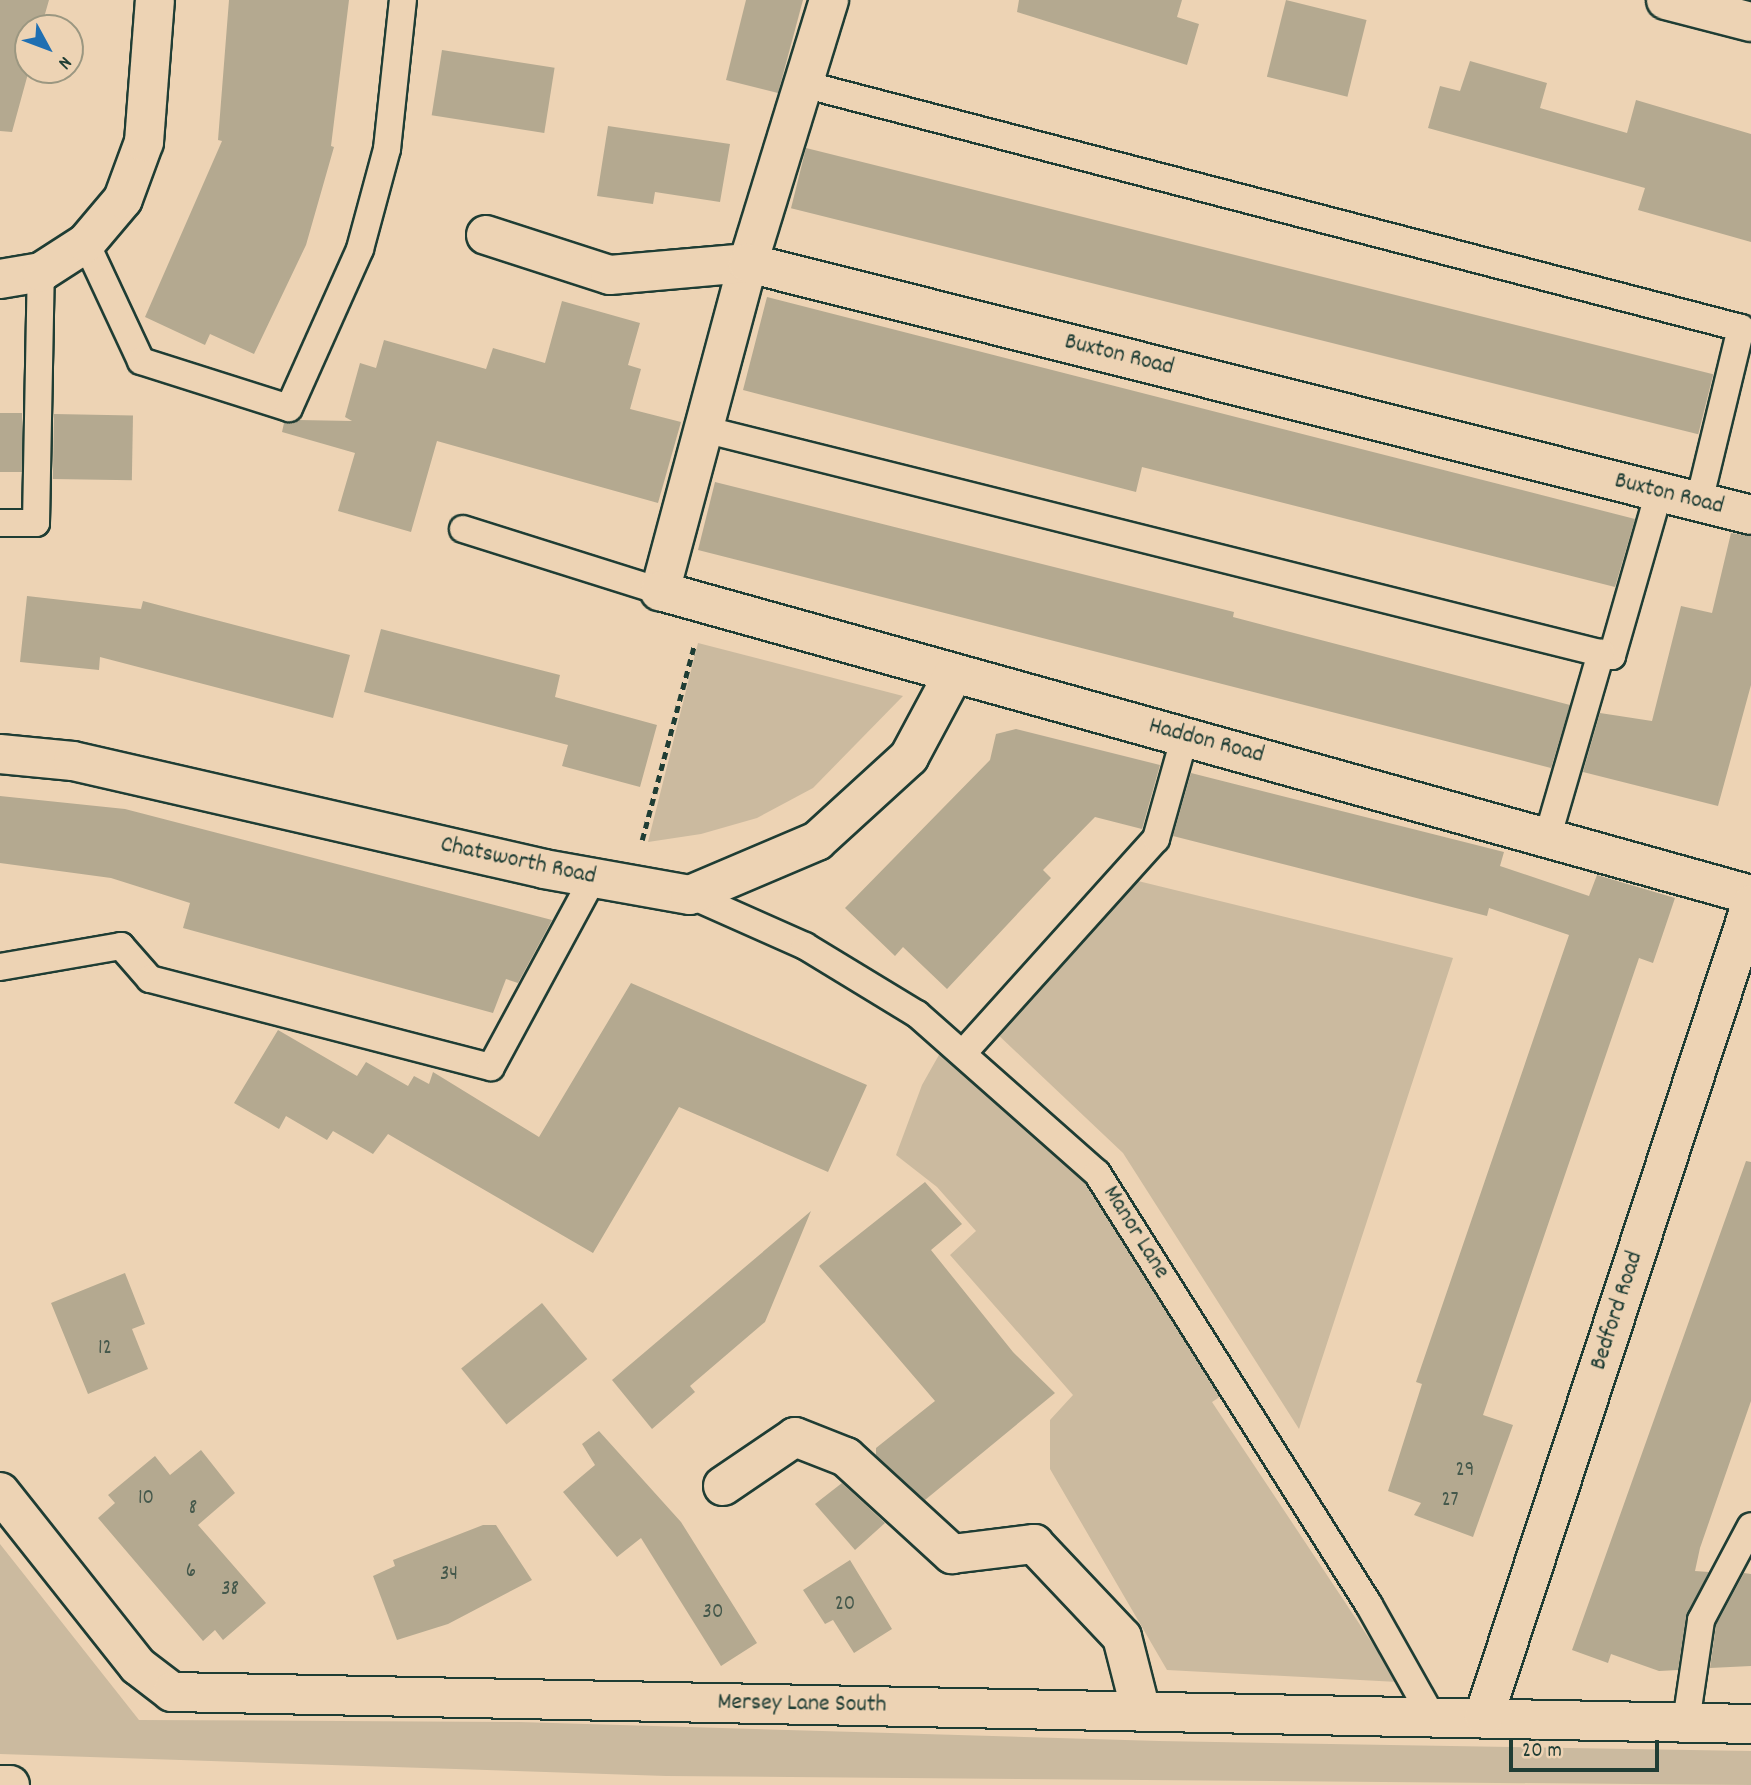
<!DOCTYPE html>
<html>
<head>
<meta charset="utf-8">
<style>
  body { margin:0 }
  #map { position:relative; width:1751px; height:1785px; overflow:hidden; background:#edd3b4; font-family:Dekko,sans-serif }
  div>[style] { position:absolute }
  .green>* { inset:0; background:#cbba9f }
  .building>* { inset:0; background:#b4a990; transform-origin:0 0 }
  .path>* { height:4.5px; margin-top:-2.25px; transform-origin:0; background:repeating-linear-gradient(90deg,#1f3d34 0 7px,transparent 0 12px) }
  .roads { filter:drop-shadow(2px 0 #1f3d34) drop-shadow(-2px 0 #1f3d34) drop-shadow(0 2px #1f3d34) drop-shadow(0 -2px #1f3d34) }
  .lane>* { height:26px; margin:-13px; padding:0 13px; transform-origin:13px; border-radius:13px; background:#edd3b4 }
  .street>* { height:38px; margin:-19px; padding:0 19px; transform-origin:19px; border-radius:19px; background:#edd3b4 }
  .secondary>* { height:38px; margin:-19px; padding:0 19px; transform-origin:19px; border-radius:19px; background:#edd3b4 }
  .highway>* { height:38px; margin:-19px; padding:0 19px; transform-origin:19px; border-radius:19px; background:#edd3b4 }
  span { translate:-50% -50%; white-space:nowrap; text-align:center; line-height:1.15; -webkit-text-stroke:5px #edd3b4; paint-order:stroke }
  .number-label { font-size:21px; color:#44584b }
  .number-label span { -webkit-text-stroke-width:0 }
  .street-label { font-size:24px; color:#1f3d34 }
  .north { position:absolute; left:14px; top:14px; width:70px; height:70px; box-sizing:border-box; background:#edd3b4; border:2px solid #9b9781; border-radius:50%; rotate:131deg; font-size:19px; font-weight:700; line-height:28px; text-align:center; color:#1f3d34 }
  .north::after { content:''; display:block; margin:auto; width:24px; height:32px; background:#1f6fb2; clip-path:polygon(50% 0,100% 100%,50% 72%,0 100%) }
  .scale { position:absolute; left:1509px; top:1740px; width:150px; height:32px; box-sizing:border-box; border:4px solid #1f3d34; border-top:0; padding-left:9px; font-size:21px; line-height:24px; white-space:nowrap; color:#1f3d34; -webkit-text-stroke:5px #edd3b4; paint-order:stroke }
</style>
</head>
<body>
<div id="map">
  <div class="green">
    <i style="clip-path:polygon(698px 643px,903px 696px,813px 788px,757px 818px,701px 834px,648px 842px)"></i>
    <i style="clip-path:polygon(1138px 881px,1453px 958px,1299px 1429px,1123px 1153px,993px 1030px)"></i>
    <i style="clip-path:polygon(944px 1046px,1092px 1180px,1226px 1393px,1212px 1402px,1398px 1682px,1167px 1670px,1050px 1469px,1050px 1420px,1073px 1395px,950px 1255px,976px 1231px,937px 1187px,896px 1155px,922px 1085px)"></i>
    <i style="clip-path:polygon(0 1544px,139px 1720px,519px 1722px,1159px 1741px,1751px 1751px,1751px 1785px,666px 1776px,0 1754px)"></i>
  </div>
  <div class="building">
    <i style="clip-path:polygon(0 0,49px 0,41px 28px,28px 28px,29px 70px,12px 132px,0 131px)"></i>
    <i style="clip-path:polygon(229px 0,349px 0,331px 146px,334px 147px,306px 245px,254px 354px,210px 334px,205px 345px,145px 317px,222px 141px,218px 140px)"></i>
    <i style="clip-path:polygon(746px 0,803px 0,778px 93px,726px 80px)"></i>
    <i style="clip-path:polygon(1019px 0,1182px 0,1177px 17px,1199px 24px,1187px 65px,1017px 12px)"></i>
    <i style="left:1286px;top:0;width:83px;height:79px;rotate:14deg"></i>
    <i style="left:442px;top:50px;width:114px;height:66px;rotate:9deg"></i>
    <i style="clip-path:polygon(1470px 61px,1547px 83px,1540px 108px,1627px 133px,1636px 100px,1751px 134px,1751px 242px,1638px 210px,1645px 188px,1428px 128px,1440px 86px,1460px 91px)"></i>
    <i style="clip-path:polygon(608px 126px,730px 144px,720px 202px,655px 192px,653px 204px,597px 196px)"></i>
    <i style="left:806px;top:148px;width:935px;height:62px;rotate:14deg"></i>
    <i style="clip-path:polygon(767px 297px,1635px 519px,1615px 587px,1142px 467px,1136px 492px,743px 390px)"></i>
    <i style="clip-path:polygon(562px 301px,640px 323px,628px 365px,641px 369px,630px 409px,681px 422px,658px 503px,437px 441px,411px 532px,338px 511px,355px 453px,282px 432px,284px 423px,299px 420px,352px 421px,345px 417px,360px 363px,376px 368px,384px 340px,486px 369px,493px 348px,545px 363px)"></i>
    <i style="left:0;top:413px;width:22px;height:59px"></i>
    <i style="left:54px;top:414px;width:79px;height:65px;rotate:1deg"></i>
    <i style="clip-path:polygon(715px 482px,1234px 612px,1233px 617px,1570px 705px,1551px 768px,698px 550px)"></i>
    <i style="clip-path:polygon(1731px 533px,1751px 536px,1751px 685px,1718px 806px,1583px 772px,1600px 713px,1652px 721px,1681px 606px,1712px 613px)"></i>
    <i style="clip-path:polygon(27px 596px,141px 609px,143px 601px,350px 655px,333px 718px,100px 657px,99px 670px,20px 662px)"></i>
    <i style="clip-path:polygon(381px 629px,560px 675px,555px 697px,657px 725px,640px 787px,562px 766px,568px 745px,364px 692px)"></i>
    <i style="clip-path:polygon(1016px 729px,1160px 765px,1142px 829px,1095px 817px,1043px 870px,1051px 878px,947px 989px,903px 947px,895px 956px,845px 908px,990px 760px,996px 734px)"></i>
    <i style="clip-path:polygon(1191px 773px,1504px 852px,1500px 866px,1589px 896px,1597px 875px,1675px 898px,1653px 963px,1639px 958px,1483px 1415px,1513px 1425px,1473px 1537px,1414px 1515px,1421px 1503px,1388px 1491px,1422px 1384px,1416px 1382px,1569px 935px,1489px 908px,1487px 916px,1173px 836px)"></i>
    <i style="clip-path:polygon(0 796px,125px 809px,552px 920px,518px 983px,506px 979px,493px 1013px,183px 928px,190px 903px,111px 878px,0 863px)"></i>
    <i style="clip-path:polygon(631px 983px,867px 1085px,828px 1172px,679px 1107px,593px 1253px,388px 1134px,373px 1154px,333px 1131px,327px 1140px,286px 1116px,279px 1129px,234px 1103px,278px 1030px,357px 1076px,366px 1062px,408px 1086px,414px 1076px,429px 1084px,433px 1072px,539px 1137px)"></i>
    <i style="clip-path:polygon(1746px 1161px,1751px 1162px,1751px 1401px,1700px 1548px,1695px 1571px,1709px 1572px,1686px 1617px,1678px 1670px,1659px 1671px,1611px 1654px,1608px 1663px,1572px 1650px)"></i>
    <i style="clip-path:polygon(925px 1182px,962px 1224px,931px 1250px,1013px 1352px,1055px 1393px,925px 1500px,876px 1455px,876px 1448px,935px 1401px,819px 1266px)"></i>
    <i style="clip-path:polygon(811px 1211px,765px 1322px,690px 1386px,695px 1392px,652px 1429px,612px 1380px)"></i>
    <i style="clip-path:polygon(125px 1273px,145px 1324px,132px 1329px,148px 1369px,88px 1394px,51px 1303px)"></i>
    <i style="left:542px;top:1303px;width:72px;height:104px;rotate:51deg"></i>
    <i style="clip-path:polygon(599px 1431px,681px 1522px,757px 1643px,721px 1666px,641px 1538px,617px 1557px,563px 1492px,595px 1465px,582px 1444px)"></i>
    <i style="clip-path:polygon(201px 1450px,235px 1493px,198px 1525px,266px 1603px,223px 1640px,215px 1630px,203px 1641px,98px 1518px,115px 1503px,108px 1495px,155px 1456px,170px 1475px)"></i>
    <i style="clip-path:polygon(842px 1483px,885px 1523px,855px 1550px,815px 1504px)"></i>
    <i style="clip-path:polygon(483px 1525px,496px 1525px,532px 1580px,448px 1624px,397px 1640px,373px 1576px,395px 1566px,393px 1560px)"></i>
    <i style="clip-path:polygon(850px 1560px,892px 1629px,854px 1653px,833px 1620px,825px 1624px,803px 1590px)"></i>
    <i style="clip-path:polygon(1744px 1573px,1751px 1574px,1751px 1666px,1710px 1668px,1716px 1625px)"></i>
  </div>
  <div class="path">
    <i style="left:642px;top:840px;width:201px;rotate:-75deg"></i>
  </div>
  <div class="roads">
    <div class="lane">
      <i style="left:803px;top:84px;width:969px;rotate:14.58deg"></i>
      <i style="left:1741px;top:328px;width:179px;rotate:103.6deg"></i>
      <i style="left:86px;top:243px;width:130px;rotate:65deg"></i>
      <i style="left:141px;top:361px;width:155px;rotate:17.6deg"></i>
      <i style="left:289px;top:408px;width:174px;rotate:-65.9deg"></i>
      <i style="left:360px;top:249px;width:104px;rotate:-74.9deg"></i>
      <i style="left:387px;top:149px;width:150px;rotate:-83.9deg"></i>
      <i style="left:703px;top:429px;width:937px;rotate:14.02deg"></i>
      <i style="left:1612px;top:656px;width:171px;rotate:-74deg"></i>
      <i style="left:0;top:523px;width:36px"></i>
      <i style="left:36px;top:523px;width:251px;rotate:-88.9deg"></i>
      <i style="left:463px;top:529px;width:207px;rotate:17.5deg"></i>
      <i style="left:1547px;top:839px;width:194px;rotate:-73.8deg"></i>
      <i style="left:690px;top:895px;width:126px;rotate:23.9deg"></i>
      <i style="left:805px;top:946px;width:131px;rotate:31.3deg"></i>
      <i style="left:917px;top:1014px;width:240px;rotate:41.5deg"></i>
      <i style="left:1097px;top:1173px;width:510px;rotate:57.8deg"></i>
      <i style="left:1369px;top:1605px;width:129px;rotate:60.6deg"></i>
      <i style="left:0;top:967px;width:123px;rotate:-9.8deg"></i>
      <i style="left:121px;top:946px;width:44px;rotate:48.7deg"></i>
      <i style="left:150px;top:979px;width:352px;rotate:14.5deg"></i>
      <i style="left:491px;top:1067px;width:215px;rotate:-61.6deg"></i>
      <i style="left:964px;top:1052px;width:287px;rotate:-48deg"></i>
      <i style="left:1156px;top:839px;width:107px;rotate:-74.3deg"></i>
      <i style="left:1686px;top:1722px;width:103px;rotate:-81.6deg"></i>
      <i style="left:1701px;top:1620px;width:106px;rotate:-62deg"></i>
    </div>
    <div class="street">
      <i style="left:829px;top:0;width:275px;rotate:107.1deg"></i>
      <i style="left:748px;top:263px;width:340px;rotate:105deg"></i>
      <i style="left:660px;top:591px;width:1133px;rotate:15.57deg"></i>
      <i style="left:486px;top:235px;width:130px;rotate:17.9deg"></i>
      <i style="left:610px;top:275px;width:139px;rotate:-5deg"></i>
      <i style="left:748px;top:263px;width:1034px;rotate:14.1deg"></i>
      <i style="left:0;top:279px;width:42px;rotate:-9.7deg"></i>
      <i style="left:41px;top:272px;width:54px;rotate:-32.8deg"></i>
      <i style="left:86px;top:243px;width:57px;rotate:-49.9deg"></i>
      <i style="left:123px;top:199px;width:61px;rotate:-69.8deg"></i>
      <i style="left:144px;top:142px;width:142px;rotate:-85.6deg"></i>
      <i style="left:0;top:754px;width:73px;rotate:5.5deg"></i>
      <i style="left:73px;top:761px;width:483px;rotate:12.9deg"></i>
      <i style="left:544px;top:869px;width:148px;rotate:10.1deg"></i>
      <i style="left:690px;top:895px;width:138px;rotate:-23deg"></i>
      <i style="left:817px;top:841px;width:125px;rotate:-42.4deg"></i>
      <i style="left:909px;top:757px;width:93px;rotate:-61.8deg"></i>
      <i style="left:723px;top:1486px;width:87px;rotate:-34.2deg"></i>
      <i style="left:795px;top:1437px;width:55px;rotate:21.4deg"></i>
      <i style="left:846px;top:1457px;width:144px;rotate:42.5deg"></i>
      <i style="left:952px;top:1554px;width:83px;rotate:-7deg"></i>
      <i style="left:1034px;top:1544px;width:128px;rotate:46.6deg"></i>
      <i style="left:1122px;top:1637px;width:76px;rotate:75.6deg"></i>
      <i style="left:0;top:1492px;width:222px;rotate:51.6deg"></i>
      <i style="left:138px;top:1666px;width:43px;rotate:37.4deg"></i>
      <i style="left:172px;top:1692px;width:1579px;rotate:1.16deg"></i>
      <i style="left:1484px;top:1716px;width:854px;rotate:-71.78deg"></i>
    </div>
    <div class="secondary">
      <i style="left:1666px;top:0;width:88px;rotate:14.5deg"></i>
    </div>
    <div class="highway">
      <i style="left:0;top:1785px;width:10px"></i>
    </div>
  </div>
  <div class="number-label">
    <span style="left:105px;top:1349px">12</span>
    <span style="left:1465px;top:1471px">29</span>
    <span style="left:146px;top:1499px">10</span>
    <span style="left:1450px;top:1501px">27</span>
    <span style="left:193px;top:1509px">8</span>
    <span style="left:191px;top:1572px">6</span>
    <span style="left:449px;top:1575px">34</span>
    <span style="left:230px;top:1590px">38</span>
    <span style="left:845px;top:1605px">20</span>
    <span style="left:713px;top:1613px">30</span>
  </div>
  <div class="street-label">
    <span style="left:1119px;top:356px;rotate:14deg">Buxton Road</span>
    <span style="left:1669px;top:495px;rotate:14deg">Buxton Road</span>
    <span style="left:1206px;top:742px;rotate:15deg">Haddon Road</span>
    <span style="left:518px;top:862px;rotate:12deg">Chatsworth Road</span>
    <span style="left:1135px;top:1233px;rotate:58deg">Manor Lane</span>
    <span style="left:1618px;top:1311px;rotate:-72deg">Bedford Road</span>
    <span style="left:802px;top:1705px;rotate:1deg">Mersey Lane South</span>
  </div>
  <div class="north">N</div>
  <div class="scale">20 m</div>
</div>
</body>
</html>
